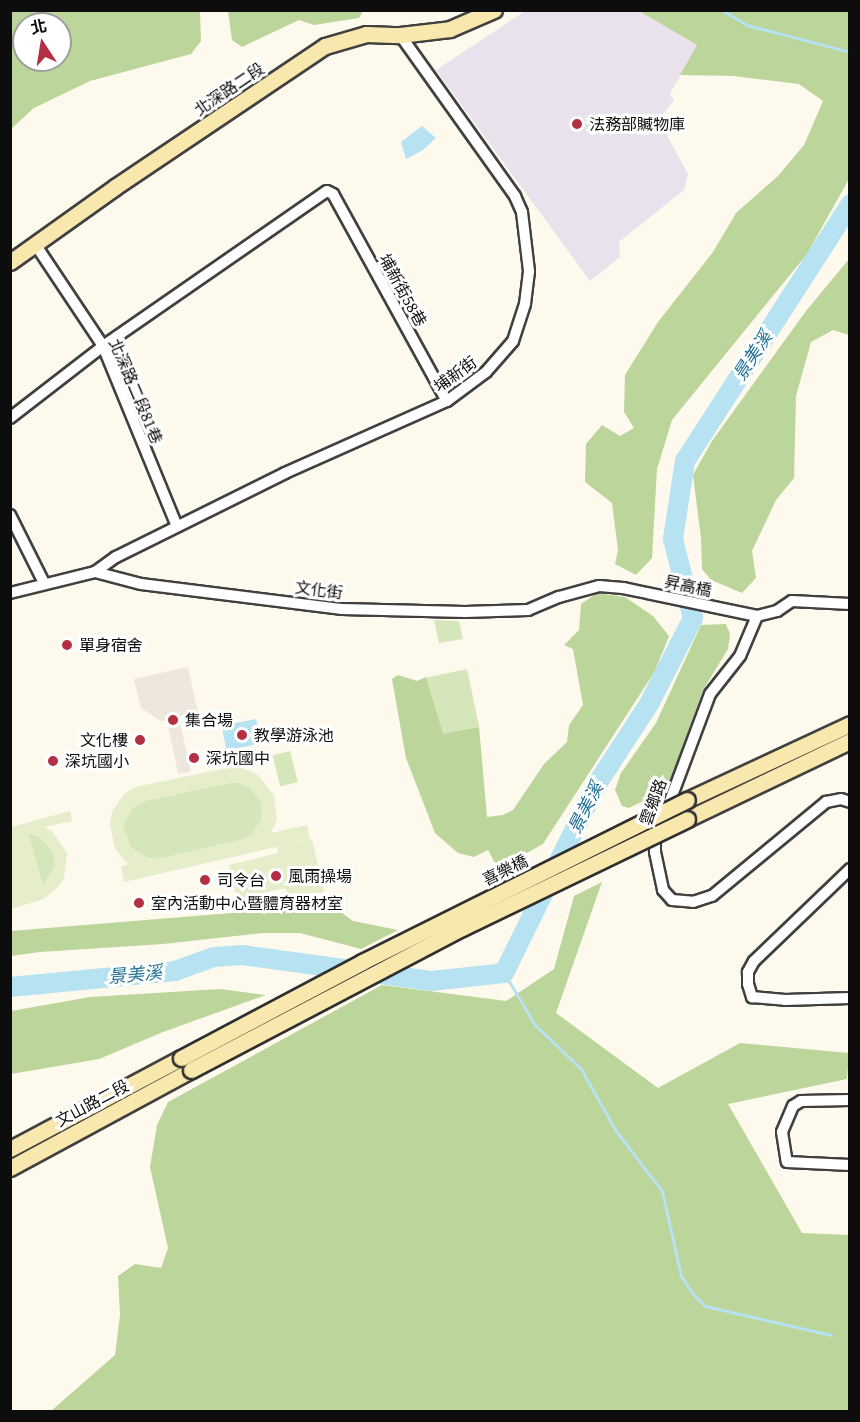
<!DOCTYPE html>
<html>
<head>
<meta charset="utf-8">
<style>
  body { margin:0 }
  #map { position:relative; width:860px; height:1422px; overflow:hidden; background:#fef9ed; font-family:"Source Serif 4","Noto Sans TC",serif }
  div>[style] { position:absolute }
  .industrial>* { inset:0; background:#e9e1eb }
  .green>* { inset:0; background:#d5e6ba; transform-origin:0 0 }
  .forest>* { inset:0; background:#bbd59a }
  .pitch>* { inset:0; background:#e5edcb }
  .plaza>* { inset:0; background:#ede7dd }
  .water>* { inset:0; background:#b6e2f2; transform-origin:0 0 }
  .stream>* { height:3px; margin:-1.5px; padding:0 1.5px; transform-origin:1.5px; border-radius:1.5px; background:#b6e2f2 }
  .river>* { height:20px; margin:-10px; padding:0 10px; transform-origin:10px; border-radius:10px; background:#b6e2f2 }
  .roads { filter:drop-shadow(2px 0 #404040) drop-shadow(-2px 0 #404040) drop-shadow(0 2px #404040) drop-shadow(0 -2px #404040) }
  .minor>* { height:10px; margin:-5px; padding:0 5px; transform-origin:5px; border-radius:5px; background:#fff }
  .secondary>* { height:15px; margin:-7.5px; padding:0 7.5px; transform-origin:7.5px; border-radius:7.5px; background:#f9e8ad }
  .bridges { filter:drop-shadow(2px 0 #2f2f2f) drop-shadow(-2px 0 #2f2f2f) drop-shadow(0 2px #2f2f2f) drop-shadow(0 -2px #2f2f2f) }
  .secondary-bridge>* { height:15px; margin:-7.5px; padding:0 7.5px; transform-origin:7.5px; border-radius:7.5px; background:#f9e8ad }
  .dots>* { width:16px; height:16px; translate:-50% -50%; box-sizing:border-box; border:3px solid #fff; border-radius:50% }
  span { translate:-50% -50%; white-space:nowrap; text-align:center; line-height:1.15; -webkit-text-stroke:6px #fff; paint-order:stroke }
  .street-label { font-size:16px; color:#0d0d0d }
  .poi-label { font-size:16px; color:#0d0d0d }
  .left { translate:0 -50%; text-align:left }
  .right { translate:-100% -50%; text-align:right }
  .water-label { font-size:18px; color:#1f6f95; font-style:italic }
  .frame { position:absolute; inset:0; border:12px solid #0d0d0d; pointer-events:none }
  .north { position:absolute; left:12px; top:12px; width:60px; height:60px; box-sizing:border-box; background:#fff; border:2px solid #9e9e9e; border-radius:50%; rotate:348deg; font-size:16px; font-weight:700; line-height:24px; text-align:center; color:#0d0d0d }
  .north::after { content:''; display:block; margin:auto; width:21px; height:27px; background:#b32f43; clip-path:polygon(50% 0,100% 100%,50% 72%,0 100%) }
</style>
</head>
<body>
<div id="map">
  <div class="industrial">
    <i style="clip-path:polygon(525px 11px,639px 11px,697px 45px,670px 94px,674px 101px,658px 119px,688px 174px,684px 190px,619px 242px,620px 257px,590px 281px,436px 70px)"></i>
  </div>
  <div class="green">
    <i style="clip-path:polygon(434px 620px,459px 621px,463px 639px,439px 643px)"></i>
    <i style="left:467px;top:669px;width:59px;height:42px;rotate:78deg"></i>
    <i style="left:290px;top:751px;width:32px;height:18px;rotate:76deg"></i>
    <i style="clip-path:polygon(229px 783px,239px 783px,249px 787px,261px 801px,261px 821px,251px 835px,241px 840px,158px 859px,147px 858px,130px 847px,123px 825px,132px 808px,144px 801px)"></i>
    <i style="clip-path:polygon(28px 833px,40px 837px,54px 853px,55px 867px,43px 886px)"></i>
  </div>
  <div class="forest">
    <i style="clip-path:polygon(evenodd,11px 10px,200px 11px,201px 41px,191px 54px,90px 81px,34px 108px,11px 129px,11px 10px,24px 24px,60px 24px,60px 60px,24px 60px,24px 24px)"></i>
    <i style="clip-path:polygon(228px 11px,228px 10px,363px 11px,359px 18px,314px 25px,299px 20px,242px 47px,232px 40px)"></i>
    <i style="clip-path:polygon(639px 11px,849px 11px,850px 177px,807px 254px,672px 420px,657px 469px,652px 558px,636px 575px,615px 564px,618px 550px,612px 503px,585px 482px,586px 444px,602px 425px,620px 436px,634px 428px,624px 412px,625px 375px,658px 322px,713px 252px,736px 213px,778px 176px,804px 145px,823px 101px,799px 84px,734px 76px,680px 75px,697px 45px)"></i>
    <i style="clip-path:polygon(849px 259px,849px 335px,833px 330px,811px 342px,796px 396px,794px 478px,776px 500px,752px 551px,756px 578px,742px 593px,711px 580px,702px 569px,701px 538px,693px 475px,712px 441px,806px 311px)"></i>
    <i style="clip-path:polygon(597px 593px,625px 597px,653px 616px,669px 636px,655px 671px,543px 844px,507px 864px,497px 867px,488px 850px,474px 857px,458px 853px,435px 833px,406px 758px,392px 679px,398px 675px,417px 681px,426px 677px,443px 734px,479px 727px,487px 817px,503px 815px,513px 810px,544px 764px,567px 742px,569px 725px,583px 705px,573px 649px,564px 645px,579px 630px,581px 604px)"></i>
    <i style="clip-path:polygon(726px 624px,730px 634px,728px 649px,703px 690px,670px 781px,655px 795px,629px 808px,622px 806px,615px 790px,621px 773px,656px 723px,701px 625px)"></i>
    <i style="clip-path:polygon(602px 882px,556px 1013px,658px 1088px,740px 1043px,849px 1053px,847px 1079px,728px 1104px,802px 1233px,849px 1235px,849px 1411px,51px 1411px,115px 1355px,120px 1315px,118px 1276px,135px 1264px,161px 1268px,168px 1248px,150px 1167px,157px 1125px,168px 1102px,382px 985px,506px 1001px,554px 969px,574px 896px)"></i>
    <i style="clip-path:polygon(331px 905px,353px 921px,398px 930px,361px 949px,300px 933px,264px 933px,163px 944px,40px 952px,11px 956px,11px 931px)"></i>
    <i style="clip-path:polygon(220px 989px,266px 995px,163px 1032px,99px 1059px,11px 1074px,11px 1011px,90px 997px)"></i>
  </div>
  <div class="pitch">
    <i style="clip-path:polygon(evenodd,237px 766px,258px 775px,274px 795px,277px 820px,271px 833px,307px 825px,310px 839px,124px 882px,121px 867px,128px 864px,115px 849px,110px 824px,112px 812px,124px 794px,135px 787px,237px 766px,229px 783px,239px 783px,249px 787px,261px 801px,261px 821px,251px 835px,241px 840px,158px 859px,147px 858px,130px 847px,123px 825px,132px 808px,144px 801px,229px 783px)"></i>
    <i style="clip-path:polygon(evenodd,70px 811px,72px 821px,44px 827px,52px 831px,67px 853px,64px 878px,55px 890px,44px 899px,11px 909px,11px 827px,70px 811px,28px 833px,40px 837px,54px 853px,55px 867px,43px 886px,28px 833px)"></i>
    <i style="clip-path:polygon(312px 839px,324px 892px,289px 900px,285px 888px,237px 899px,229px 865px,278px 853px,277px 847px)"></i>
  </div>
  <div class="plaza">
    <i style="clip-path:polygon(188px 667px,198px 714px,179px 718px,191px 772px,178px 774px,167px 720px,161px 721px,141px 708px,134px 679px)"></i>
  </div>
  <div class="water">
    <i style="clip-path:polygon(422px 126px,436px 138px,423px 150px,406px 159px,401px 142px)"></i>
    <i style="left:256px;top:719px;width:25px;height:35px;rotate:79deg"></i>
  </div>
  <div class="stream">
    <i style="left:722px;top:10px;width:29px;rotate:31deg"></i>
    <i style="left:747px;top:25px;width:106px;rotate:14.7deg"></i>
    <i style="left:504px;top:973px;width:61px;rotate:59.2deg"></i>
    <i style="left:535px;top:1025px;width:64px;rotate:43.7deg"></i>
    <i style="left:581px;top:1069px;width:71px;rotate:60.6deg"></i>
    <i style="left:616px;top:1131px;width:76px;rotate:52.5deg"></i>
    <i style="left:662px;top:1191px;width:87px;rotate:77.4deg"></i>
    <i style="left:681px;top:1276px;width:20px;rotate:57deg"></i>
    <i style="left:692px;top:1293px;width:18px;rotate:45deg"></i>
    <i style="left:705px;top:1306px;width:129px;rotate:13deg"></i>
  </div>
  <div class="river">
    <i style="left:10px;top:987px;width:166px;rotate:-5.5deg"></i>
    <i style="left:175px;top:971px;width:41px;rotate:-19.7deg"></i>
    <i style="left:214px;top:957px;width:28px;rotate:-4deg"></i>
    <i style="left:242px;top:955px;width:192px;rotate:7.8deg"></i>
    <i style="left:432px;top:981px;width:72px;rotate:-6.3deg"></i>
    <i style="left:504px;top:973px;width:211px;rotate:-63.8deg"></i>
    <i style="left:597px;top:784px;width:95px;rotate:-57deg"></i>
    <i style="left:649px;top:704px;width:97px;rotate:-62.9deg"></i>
    <i style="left:693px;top:618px;width:81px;rotate:-104.2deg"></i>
    <i style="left:673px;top:539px;width:79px;rotate:-81.3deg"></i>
    <i style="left:685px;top:461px;width:305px;rotate:-57.2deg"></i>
  </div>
  <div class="roads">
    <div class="minor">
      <i style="left:35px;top:244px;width:123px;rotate:56.3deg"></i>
      <i style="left:103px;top:346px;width:195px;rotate:67.7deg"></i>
      <i style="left:10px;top:418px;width:118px;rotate:-37.7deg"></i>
      <i style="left:103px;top:346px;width:272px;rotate:-34.7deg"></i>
      <i style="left:327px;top:191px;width:7px;rotate:27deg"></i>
      <i style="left:333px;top:194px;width:236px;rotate:61.2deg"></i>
      <i style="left:10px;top:515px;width:76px;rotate:63.4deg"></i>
      <i style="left:95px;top:572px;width:26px;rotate:-36deg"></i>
      <i style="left:116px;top:557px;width:189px;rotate:-26.4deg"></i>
      <i style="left:285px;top:473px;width:177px;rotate:-24deg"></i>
      <i style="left:447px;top:401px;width:49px;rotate:-36.6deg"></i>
      <i style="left:486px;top:372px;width:41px;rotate:-48.9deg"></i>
      <i style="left:513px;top:341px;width:39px;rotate:-72deg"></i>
      <i style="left:525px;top:304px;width:33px;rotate:-83deg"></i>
      <i style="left:529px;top:271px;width:59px;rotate:-96.8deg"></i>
      <i style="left:522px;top:212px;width:17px;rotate:-114deg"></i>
      <i style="left:515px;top:196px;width:198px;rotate:-125.5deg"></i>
      <i style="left:10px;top:593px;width:88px;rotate:-13.9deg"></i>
      <i style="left:95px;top:572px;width:48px;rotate:14.6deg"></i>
      <i style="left:141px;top:584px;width:203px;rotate:7.1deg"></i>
      <i style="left:342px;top:609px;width:123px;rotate:1.4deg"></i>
      <i style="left:465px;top:612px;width:63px;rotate:-1.8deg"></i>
      <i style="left:528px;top:610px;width:34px;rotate:-23deg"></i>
      <i style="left:559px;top:597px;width:41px;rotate:-15.4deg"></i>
      <i style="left:599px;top:586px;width:24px;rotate:5deg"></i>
      <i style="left:623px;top:588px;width:137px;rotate:11.8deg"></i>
      <i style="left:757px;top:616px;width:21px;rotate:-14deg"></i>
      <i style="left:777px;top:611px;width:18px;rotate:-34deg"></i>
      <i style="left:792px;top:601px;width:58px;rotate:3deg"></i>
      <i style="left:757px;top:616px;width:43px;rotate:113deg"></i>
      <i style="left:740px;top:656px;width:48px;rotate:128.3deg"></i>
      <i style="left:710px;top:694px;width:157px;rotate:110.5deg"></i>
      <i style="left:655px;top:841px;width:11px;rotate:90deg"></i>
      <i style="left:655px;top:852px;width:39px;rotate:78deg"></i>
      <i style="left:663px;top:890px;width:13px;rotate:48deg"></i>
      <i style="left:672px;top:900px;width:21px;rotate:5deg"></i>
      <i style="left:693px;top:902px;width:20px;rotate:-18deg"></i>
      <i style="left:712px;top:896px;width:148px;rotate:-39.5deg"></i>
      <i style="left:826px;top:802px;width:15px;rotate:-11deg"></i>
      <i style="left:841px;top:799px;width:9px;rotate:18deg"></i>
      <i style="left:850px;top:869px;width:133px;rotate:136.2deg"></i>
      <i style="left:754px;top:961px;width:13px;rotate:119deg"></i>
      <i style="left:748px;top:972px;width:12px;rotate:90deg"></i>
      <i style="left:748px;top:984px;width:14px;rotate:73deg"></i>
      <i style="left:752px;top:997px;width:33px;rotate:5deg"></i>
      <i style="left:785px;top:1000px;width:65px;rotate:-1.8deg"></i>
      <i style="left:850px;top:1100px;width:49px;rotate:178.8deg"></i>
      <i style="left:801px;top:1101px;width:9px;rotate:148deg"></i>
      <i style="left:793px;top:1106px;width:28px;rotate:113deg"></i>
      <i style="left:782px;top:1132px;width:30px;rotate:81deg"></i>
      <i style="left:787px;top:1162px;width:63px;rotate:2.7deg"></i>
    </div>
    <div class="secondary">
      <i style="left:10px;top:262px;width:129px;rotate:-35.5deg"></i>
      <i style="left:115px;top:187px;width:253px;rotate:-33.9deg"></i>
      <i style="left:325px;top:46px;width:43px;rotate:-16.3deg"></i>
      <i style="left:366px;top:34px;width:34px;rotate:2deg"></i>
      <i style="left:400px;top:35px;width:50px;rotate:-6.8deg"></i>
      <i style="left:450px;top:29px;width:48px;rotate:-23.4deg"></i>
      <i style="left:687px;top:800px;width:180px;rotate:-25deg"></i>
      <i style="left:687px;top:819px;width:181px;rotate:-25.6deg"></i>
      <i style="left:10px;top:1149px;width:194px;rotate:-28deg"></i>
      <i style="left:10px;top:1168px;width:206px;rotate:-28.4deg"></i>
    </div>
  </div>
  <div class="bridges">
    <div class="secondary-bridge">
      <i style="left:181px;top:1058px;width:205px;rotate:-27.9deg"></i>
      <i style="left:362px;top:962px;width:363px;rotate:-26.5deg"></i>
      <i style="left:191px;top:1070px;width:306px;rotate:-27.7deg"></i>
      <i style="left:462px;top:928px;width:250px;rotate:-25.8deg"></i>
    </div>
  </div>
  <div class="dots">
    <i style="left:577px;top:124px;background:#b32f43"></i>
    <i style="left:67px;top:645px;background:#b32f43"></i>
    <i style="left:173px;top:720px;background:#b32f43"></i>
    <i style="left:242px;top:735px;background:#b32f43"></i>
    <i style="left:140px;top:740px;background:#b32f43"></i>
    <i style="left:194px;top:758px;background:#b32f43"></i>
    <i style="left:53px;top:761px;background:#b32f43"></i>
    <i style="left:276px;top:876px;background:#b32f43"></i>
    <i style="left:205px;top:880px;background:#b32f43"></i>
    <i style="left:139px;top:903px;background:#b32f43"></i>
  </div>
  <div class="street-label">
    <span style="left:229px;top:89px;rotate:-34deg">北深路二段</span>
    <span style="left:403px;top:290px;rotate:61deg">埔新街58巷</span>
    <span style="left:455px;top:374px;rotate:-36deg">埔新街</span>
    <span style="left:136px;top:391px;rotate:67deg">北深路二段81巷</span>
    <span style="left:688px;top:586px;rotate:12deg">昇高橋</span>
    <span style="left:319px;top:590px;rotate:7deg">文化街</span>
    <span style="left:653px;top:802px;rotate:-70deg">雲鄉路</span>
    <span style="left:505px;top:870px;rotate:-26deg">喜樂橋</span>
    <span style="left:92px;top:1103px;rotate:-28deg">文山路二段</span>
  </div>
  <div class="poi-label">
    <span class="left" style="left:589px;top:124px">法務部贓物庫</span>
    <span class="left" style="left:79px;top:645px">單身宿舍</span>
    <span class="left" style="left:185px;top:720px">集合場</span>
    <span class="left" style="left:254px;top:735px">教學游泳池</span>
    <span class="right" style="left:128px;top:740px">文化樓</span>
    <span class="left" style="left:206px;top:758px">深坑國中</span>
    <span class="left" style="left:65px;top:761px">深坑國小</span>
    <span class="left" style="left:288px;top:876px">風雨操場</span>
    <span class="left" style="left:217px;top:880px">司令台</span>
    <span class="left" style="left:151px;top:903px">室內活動中心暨體育器材室</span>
  </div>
  <div class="water-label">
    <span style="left:753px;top:356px;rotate:-57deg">景美溪</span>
    <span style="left:586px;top:808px;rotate:-63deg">景美溪</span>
    <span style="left:135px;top:975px;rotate:-5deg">景美溪</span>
  </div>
  <div class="frame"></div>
  <div class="north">北</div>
</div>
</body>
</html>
